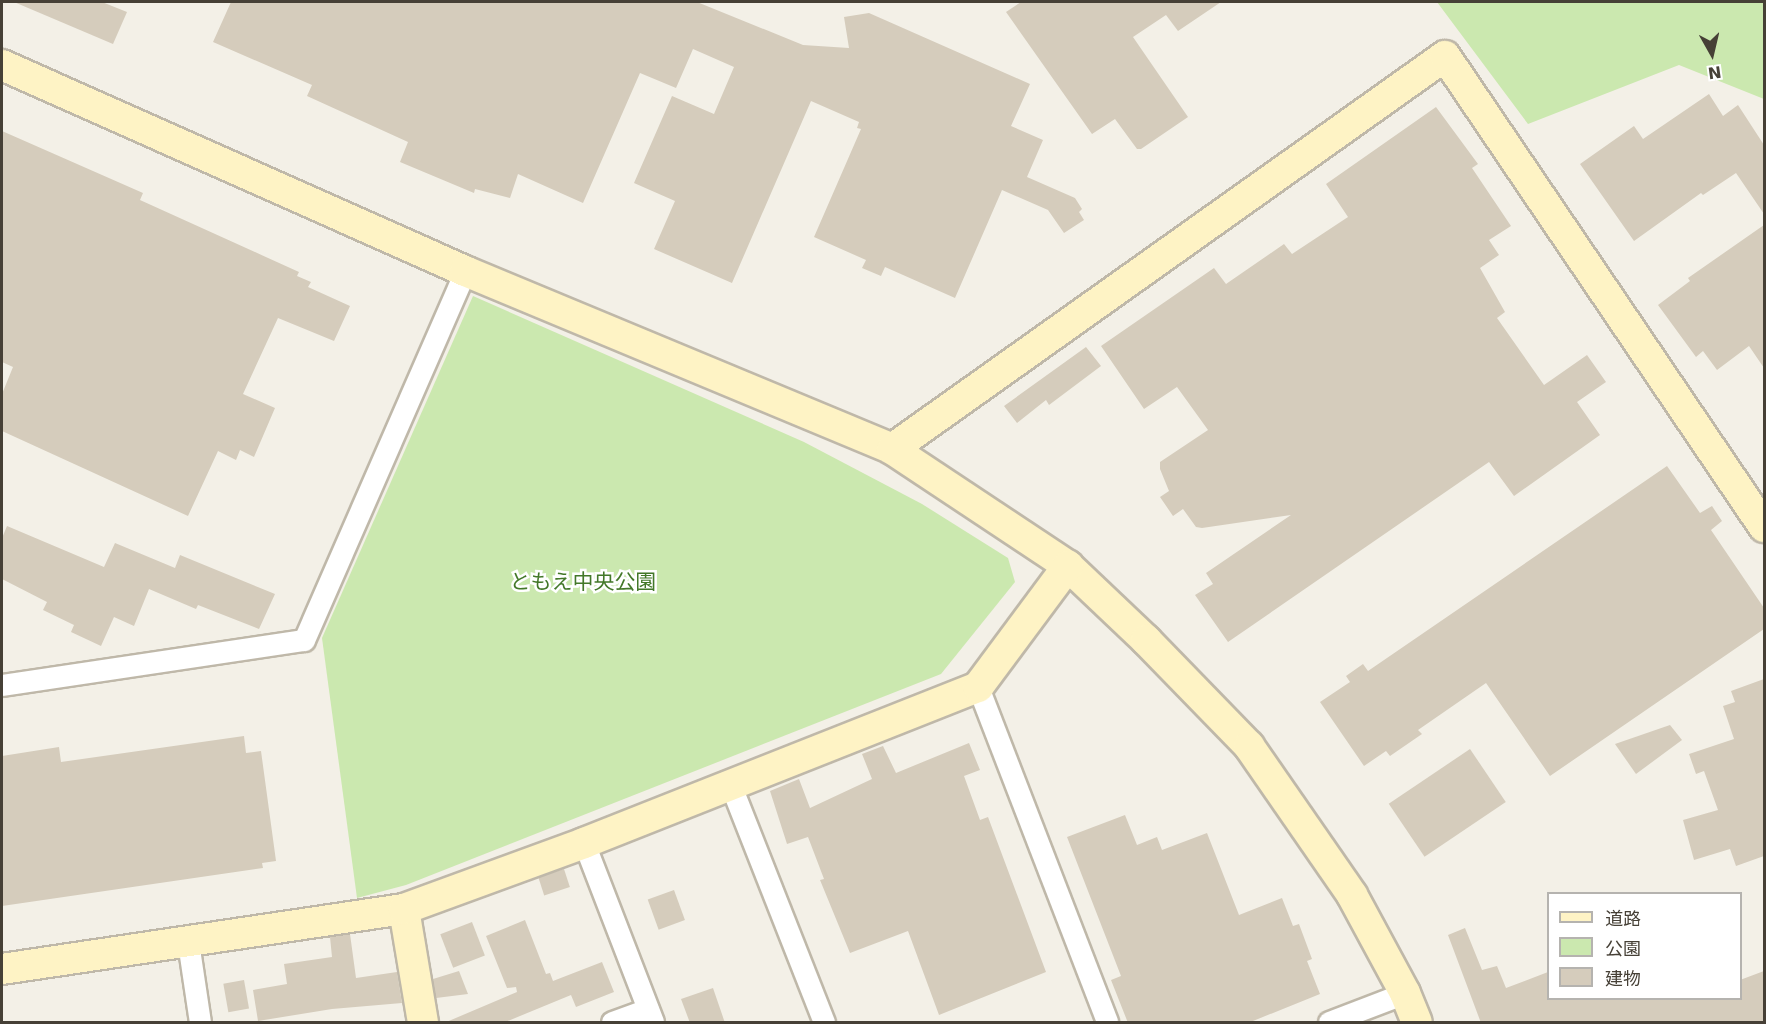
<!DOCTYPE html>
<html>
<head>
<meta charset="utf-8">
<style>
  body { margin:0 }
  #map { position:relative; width:1766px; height:1024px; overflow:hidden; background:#f3f0e7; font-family:"DejaVu Sans","Noto Sans JP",sans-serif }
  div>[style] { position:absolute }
  .green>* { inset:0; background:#cbe8af }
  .building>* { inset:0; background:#d5ccbc; transform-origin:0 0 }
  .roads { filter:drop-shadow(2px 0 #bfb8a9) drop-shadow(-2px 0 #bfb8a9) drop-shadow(0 2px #bfb8a9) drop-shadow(0 -2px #bfb8a9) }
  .street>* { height:21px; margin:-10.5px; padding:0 10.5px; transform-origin:10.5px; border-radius:10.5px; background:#fff }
  .secondary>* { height:30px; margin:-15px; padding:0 15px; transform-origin:15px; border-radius:15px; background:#fef3c5 }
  span { translate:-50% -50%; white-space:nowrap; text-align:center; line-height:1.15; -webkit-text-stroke:5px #fff; paint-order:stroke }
  .park-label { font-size:21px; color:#437829 }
  .frame { position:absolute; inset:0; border:3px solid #464036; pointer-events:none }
  .legend { position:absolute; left:1547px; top:892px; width:195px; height:108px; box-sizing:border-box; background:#fff; border:2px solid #b5b3af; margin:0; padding:8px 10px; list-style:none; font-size:18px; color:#464036 }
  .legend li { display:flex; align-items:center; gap:12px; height:30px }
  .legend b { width:30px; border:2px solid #b5b3af }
  .north { position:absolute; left:1682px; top:24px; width:60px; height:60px; -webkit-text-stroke:4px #fff; paint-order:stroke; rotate:172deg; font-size:16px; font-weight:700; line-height:24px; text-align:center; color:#464036 }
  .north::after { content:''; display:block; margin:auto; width:21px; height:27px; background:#464036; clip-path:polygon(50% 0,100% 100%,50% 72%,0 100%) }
</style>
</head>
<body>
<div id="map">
  <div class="green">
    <i style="clip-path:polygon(1437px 2px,1764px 2px,1764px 99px,1679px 65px,1528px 124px)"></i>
    <i style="clip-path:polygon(473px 296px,804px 442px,922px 504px,1008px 558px,1015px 582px,941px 674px,406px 885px,357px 898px,322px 638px)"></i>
  </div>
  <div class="building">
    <i style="clip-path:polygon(14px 2px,102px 2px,127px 12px,113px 44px)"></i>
    <i style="clip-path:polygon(231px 2px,697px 2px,803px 45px,849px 48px,844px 17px,869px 13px,1030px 84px,1011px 126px,1043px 140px,1027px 177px,1075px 198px,1082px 209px,1079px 212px,1084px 220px,1064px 233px,1048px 210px,1002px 190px,955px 298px,885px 267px,881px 276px,862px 268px,866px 260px,814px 237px,861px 129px,857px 128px,859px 122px,811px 101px,732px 283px,654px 249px,675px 201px,634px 183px,672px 96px,714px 114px,734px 67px,693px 49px,676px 88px,640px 73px,583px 203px,518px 174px,510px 198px,475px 189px,474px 193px,400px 162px,408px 142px,307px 96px,312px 85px,213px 42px)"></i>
    <i style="clip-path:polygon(1021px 2px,1221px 2px,1178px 31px,1166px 15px,1133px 37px,1188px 117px,1141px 149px,1137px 149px,1115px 119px,1092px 134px,1006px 12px)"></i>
    <i style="clip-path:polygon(1709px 94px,1723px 116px,1738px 105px,1764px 145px,1764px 214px,1736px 173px,1703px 195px,1701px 193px,1634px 241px,1580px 164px,1634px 126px,1643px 139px)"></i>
    <i style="clip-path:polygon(1436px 107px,1478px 164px,1472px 168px,1511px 226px,1489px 240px,1499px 255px,1480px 268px,1505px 312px,1497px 318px,1544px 385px,1587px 355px,1606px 382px,1577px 402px,1600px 435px,1514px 496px,1489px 462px,1228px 642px,1195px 595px,1213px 584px,1206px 573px,1291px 515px,1202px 528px,1196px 527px,1183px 509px,1173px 516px,1160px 497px,1169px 491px,1160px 469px,1160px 462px,1208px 430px,1177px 387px,1144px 409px,1101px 346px,1214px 268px,1226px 284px,1284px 244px,1292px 254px,1348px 217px,1326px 184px)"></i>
    <i style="clip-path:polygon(2px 131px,143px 193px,140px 200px,299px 272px,297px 276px,311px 282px,308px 287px,350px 306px,334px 341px,278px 318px,243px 394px,275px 408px,254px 457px,240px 450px,236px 460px,218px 451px,188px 516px,2px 431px,2px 394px,13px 367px,2px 362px)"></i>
    <i style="clip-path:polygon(1764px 225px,1764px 368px,1749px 346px,1717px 370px,1703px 351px,1696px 357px,1658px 305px,1690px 281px,1688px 278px)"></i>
    <i style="clip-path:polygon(1086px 347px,1101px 366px,1049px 405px,1046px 400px,1017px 423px,1004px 406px)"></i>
    <i style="clip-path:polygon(1667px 466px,1700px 513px,1712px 506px,1722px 521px,1711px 530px,1764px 608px,1764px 629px,1550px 776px,1486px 683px,1418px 730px,1422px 734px,1390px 756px,1386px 751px,1364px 766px,1320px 702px,1350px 682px,1346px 676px,1363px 664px,1368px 671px)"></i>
    <i style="clip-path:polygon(7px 526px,104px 567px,115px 543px,175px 568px,180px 555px,275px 594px,259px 629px,198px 605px,196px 609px,149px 589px,134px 626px,114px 617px,101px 646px,71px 632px,74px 625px,43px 610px,47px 602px,2px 579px,2px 538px)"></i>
    <i style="clip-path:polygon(1764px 679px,1764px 856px,1736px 866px,1730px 849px,1694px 860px,1683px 820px,1718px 810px,1704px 771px,1696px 774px,1689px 754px,1734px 739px,1723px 706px,1735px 702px,1731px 691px)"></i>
    <i style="clip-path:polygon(1670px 725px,1682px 740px,1636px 774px,1615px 744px)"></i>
    <i style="clip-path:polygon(244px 736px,246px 753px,261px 751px,276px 861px,262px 863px,263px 868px,2px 906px,2px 756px,59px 747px,61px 762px)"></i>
    <i style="clip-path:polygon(969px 743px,980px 770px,964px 776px,980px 820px,988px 817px,1046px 972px,939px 1015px,908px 931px,850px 953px,820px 880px,824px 879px,808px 837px,787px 844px,770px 791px,799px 779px,810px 808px,872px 779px,862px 754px,883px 746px,896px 773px)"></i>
    <i style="left:1470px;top:749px;width:64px;height:98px;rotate:56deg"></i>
    <i style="clip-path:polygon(1125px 815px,1137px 845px,1157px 837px,1162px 850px,1207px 833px,1239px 915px,1282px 898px,1293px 926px,1299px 924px,1312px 959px,1307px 961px,1320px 994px,1248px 1023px,1128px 1023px,1111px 980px,1121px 976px,1067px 837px)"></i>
    <i style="left:564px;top:869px;width:19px;height:27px;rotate:72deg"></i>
    <i style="left:674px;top:890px;width:32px;height:28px;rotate:70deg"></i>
    <i style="clip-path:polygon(525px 920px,546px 974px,550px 973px,553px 981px,602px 962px,614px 992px,576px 1007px,571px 995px,503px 1023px,444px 1023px,517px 992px,516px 987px,507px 988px,486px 936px)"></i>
    <i style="left:472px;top:922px;width:36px;height:34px;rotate:69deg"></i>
    <i style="clip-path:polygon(1465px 928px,1482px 970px,1497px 966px,1506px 988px,1548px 972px,1548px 999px,1740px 999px,1740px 980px,1764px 971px,1764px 1023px,1481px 1023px,1448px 935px)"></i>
    <i style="clip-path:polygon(350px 934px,356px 978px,397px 972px,402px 1003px,332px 1009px,258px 1021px,253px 990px,287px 984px,284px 964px,332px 957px,330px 937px)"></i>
    <i style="clip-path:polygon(459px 971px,468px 994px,436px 998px,433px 979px)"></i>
    <i style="left:244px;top:980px;width:29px;height:21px;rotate:80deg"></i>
    <i style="clip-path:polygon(713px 988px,725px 1023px,690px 1023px,681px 999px)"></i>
  </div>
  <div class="roads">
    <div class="street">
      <i style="left:2px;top:685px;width:305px;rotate:-8.5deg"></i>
      <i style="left:304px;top:640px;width:403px;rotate:-66.4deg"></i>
      <i style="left:978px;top:687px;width:359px;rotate:68.9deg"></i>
      <i style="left:731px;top:786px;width:254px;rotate:68.5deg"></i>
      <i style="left:584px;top:843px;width:192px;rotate:68.9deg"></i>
      <i style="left:188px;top:942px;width:81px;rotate:81.5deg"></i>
      <i style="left:612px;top:1022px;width:38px;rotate:-20deg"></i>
      <i style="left:1329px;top:1022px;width:81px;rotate:-20.9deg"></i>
    </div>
    <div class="secondary">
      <i style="left:2px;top:65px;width:507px;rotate:23.99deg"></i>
      <i style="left:465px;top:271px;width:463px;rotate:22.6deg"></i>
      <i style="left:892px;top:449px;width:211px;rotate:33.6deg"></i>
      <i style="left:1068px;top:566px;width:108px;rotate:43.5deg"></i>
      <i style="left:1146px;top:640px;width:148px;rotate:45.8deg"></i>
      <i style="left:1249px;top:746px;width:181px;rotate:55.3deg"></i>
      <i style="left:1352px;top:895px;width:111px;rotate:61.6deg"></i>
      <i style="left:1405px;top:993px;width:31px;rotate:68deg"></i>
      <i style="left:892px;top:449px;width:678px;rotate:-35.4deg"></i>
      <i style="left:1445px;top:56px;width:569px;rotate:55.89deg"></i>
      <i style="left:404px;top:909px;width:115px;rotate:80.5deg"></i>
      <i style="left:2px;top:969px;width:406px;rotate:-8.5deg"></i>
      <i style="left:404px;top:909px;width:192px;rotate:-20.1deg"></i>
      <i style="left:584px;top:843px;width:424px;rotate:-21.6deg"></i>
      <i style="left:978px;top:687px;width:151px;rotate:-53.4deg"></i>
    </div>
  </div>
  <div class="park-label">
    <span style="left:583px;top:582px">ともえ中央公園</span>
  </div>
  <div class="frame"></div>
  <ul class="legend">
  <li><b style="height:8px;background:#fef3c5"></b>道路</li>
  <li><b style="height:16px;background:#cbe8af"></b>公園</li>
  <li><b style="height:16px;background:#d5ccbc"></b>建物</li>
  </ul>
  <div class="north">N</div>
</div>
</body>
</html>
